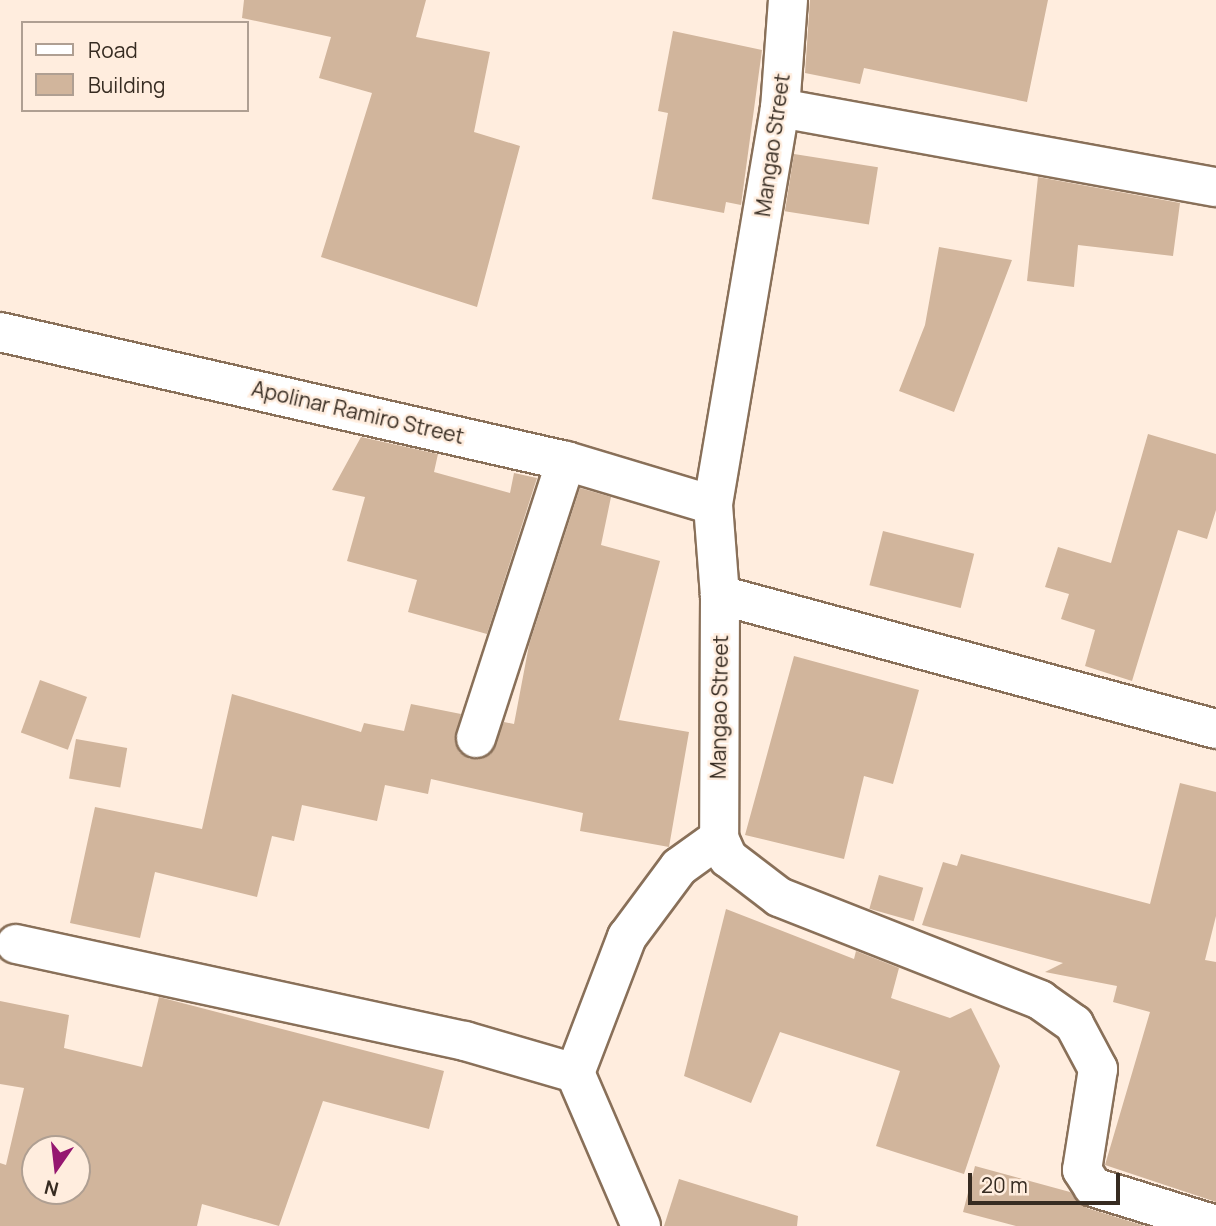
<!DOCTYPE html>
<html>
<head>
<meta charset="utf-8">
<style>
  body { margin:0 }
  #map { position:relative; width:1216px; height:1226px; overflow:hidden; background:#ffedde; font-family:Manrope,sans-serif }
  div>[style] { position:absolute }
  .building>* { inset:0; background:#d1b59c; transform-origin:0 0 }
  .roads { filter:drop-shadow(2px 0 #897059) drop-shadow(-2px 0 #897059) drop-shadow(0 2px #897059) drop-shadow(0 -2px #897059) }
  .street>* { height:38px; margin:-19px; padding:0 19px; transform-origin:19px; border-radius:19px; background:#fff }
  span { translate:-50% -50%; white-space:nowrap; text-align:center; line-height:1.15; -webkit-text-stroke:5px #ffedde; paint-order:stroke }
  .street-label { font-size:21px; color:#362b21 }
  .legend { position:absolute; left:21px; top:21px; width:228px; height:91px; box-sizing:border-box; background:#ffedde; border:2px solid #af9f92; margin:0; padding:9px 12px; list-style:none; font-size:21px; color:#362b21 }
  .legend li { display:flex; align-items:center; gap:14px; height:35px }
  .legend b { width:35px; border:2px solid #af9f92 }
  .north { position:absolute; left:21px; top:1135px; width:70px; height:70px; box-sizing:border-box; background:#ffedde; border:2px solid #af9f92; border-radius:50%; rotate:194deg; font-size:19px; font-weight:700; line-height:28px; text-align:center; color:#362b21 }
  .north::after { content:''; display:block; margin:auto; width:24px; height:32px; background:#951770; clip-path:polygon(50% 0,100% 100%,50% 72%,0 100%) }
  .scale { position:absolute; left:968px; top:1173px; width:152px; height:32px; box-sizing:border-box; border:4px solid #362b21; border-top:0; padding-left:9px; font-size:21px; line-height:24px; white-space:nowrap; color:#362b21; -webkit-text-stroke:5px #ffedde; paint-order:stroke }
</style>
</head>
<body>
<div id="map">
  <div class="building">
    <i style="clip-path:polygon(244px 0,426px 0,416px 37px,490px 52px,474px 132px,520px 146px,477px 307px,321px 257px,372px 93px,319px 78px,331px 37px,242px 18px)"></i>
    <i style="clip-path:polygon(810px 0,1048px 0,1027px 102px,864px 68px,860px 84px,805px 73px)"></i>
    <i style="clip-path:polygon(673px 31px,762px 50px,741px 205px,726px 202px,724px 213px,652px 199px,668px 113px,658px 111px)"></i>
    <i style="left:794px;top:154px;width:85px;height:58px;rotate:9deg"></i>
    <i style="clip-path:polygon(1038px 177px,1180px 203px,1173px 256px,1078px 245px,1074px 287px,1027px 281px)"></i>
    <i style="clip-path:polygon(939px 247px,1012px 260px,954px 412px,899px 391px,925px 325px)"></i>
    <i style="clip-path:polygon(1148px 434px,1216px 454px,1216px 510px,1207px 539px,1178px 530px,1132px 681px,1085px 666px,1095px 630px,1061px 619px,1069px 594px,1045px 587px,1058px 547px,1111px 563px)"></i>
    <i style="clip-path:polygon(361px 437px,438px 454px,434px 472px,510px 493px,514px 473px,537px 478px,487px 634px,408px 612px,417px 580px,347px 561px,365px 497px,332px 490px)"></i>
    <i style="clip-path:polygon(580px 488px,611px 497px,601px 545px,660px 561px,619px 720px,689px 732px,669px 847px,580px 831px,583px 813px,431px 779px,428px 794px,385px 785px,377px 821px,302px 805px,294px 841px,272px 836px,257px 897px,155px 872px,140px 938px,70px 923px,95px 807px,202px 829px,232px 694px,361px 732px,364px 723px,404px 731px,411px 704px,461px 714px,455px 742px,459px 752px,470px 759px,490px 755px,504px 722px,514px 724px,529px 645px)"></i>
    <i style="left:883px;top:531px;width:94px;height:56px;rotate:14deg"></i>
    <i style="clip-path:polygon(794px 656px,919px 690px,893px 784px,864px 776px,844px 859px,745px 835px)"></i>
    <i style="left:40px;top:680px;width:50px;height:56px;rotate:20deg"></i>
    <i style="left:76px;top:739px;width:52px;height:40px;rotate:10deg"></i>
    <i style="clip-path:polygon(1180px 783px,1216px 792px,1216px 916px,1205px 960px,1216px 962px,1216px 1202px,1105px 1165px,1150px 1012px,1113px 1002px,1117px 986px,1045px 972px,1063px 963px,922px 925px,943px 862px,957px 866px,961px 854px,1150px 904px)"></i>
    <i style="left:879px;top:875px;width:46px;height:35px;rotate:16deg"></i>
    <i style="clip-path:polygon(726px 909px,854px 959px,856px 951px,899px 968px,891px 998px,950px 1018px,971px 1008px,1000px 1066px,964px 1174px,876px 1146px,900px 1071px,780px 1032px,751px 1103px,684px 1076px)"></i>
    <i style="clip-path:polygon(evenodd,159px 997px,444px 1071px,429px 1129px,323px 1101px,279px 1226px,202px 1204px,197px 1226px,0 1226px,0 1163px,6px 1165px,24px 1088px,0 1084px,0 1001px,69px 1015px,64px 1048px,142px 1067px,159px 997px,35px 1149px,77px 1149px,77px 1191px,35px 1191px,35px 1149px)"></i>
    <i style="clip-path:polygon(975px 1166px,1070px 1192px,1087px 1208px,1145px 1226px,1016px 1226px,963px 1212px)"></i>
    <i style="clip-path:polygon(679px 1179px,798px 1216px,797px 1226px,664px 1226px)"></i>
  </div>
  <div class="roads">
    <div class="street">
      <i style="left:788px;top:0;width:108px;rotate:94.2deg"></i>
      <i style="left:780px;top:108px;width:403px;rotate:99.6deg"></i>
      <i style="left:713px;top:505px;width:90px;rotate:85.6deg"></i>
      <i style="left:720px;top:595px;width:243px;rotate:90.2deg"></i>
      <i style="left:719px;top:838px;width:22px;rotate:66deg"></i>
      <i style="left:728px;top:858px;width:64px;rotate:37.4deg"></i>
      <i style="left:779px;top:897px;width:281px;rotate:21.5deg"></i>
      <i style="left:1040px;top:1000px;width:42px;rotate:35.2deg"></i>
      <i style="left:1074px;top:1024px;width:51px;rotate:61.9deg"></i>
      <i style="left:1098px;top:1069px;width:102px;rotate:99deg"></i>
      <i style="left:1082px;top:1170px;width:20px;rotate:57deg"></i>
      <i style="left:1093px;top:1187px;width:129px;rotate:17.2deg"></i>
      <i style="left:780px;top:108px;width:443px;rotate:10.3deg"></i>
      <i style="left:0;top:332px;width:581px;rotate:12.84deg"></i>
      <i style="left:566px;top:461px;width:153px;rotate:16.7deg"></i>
      <i style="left:720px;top:595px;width:514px;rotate:15.12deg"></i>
      <i style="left:476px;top:738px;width:291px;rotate:-72deg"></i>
      <i style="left:16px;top:944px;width:459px;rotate:12.2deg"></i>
      <i style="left:465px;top:1041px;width:115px;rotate:16.2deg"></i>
      <i style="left:641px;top:1226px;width:167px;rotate:-113.3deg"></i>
      <i style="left:575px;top:1073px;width:146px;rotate:-69.1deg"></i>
      <i style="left:627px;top:937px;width:87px;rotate:-53.4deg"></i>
      <i style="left:679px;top:867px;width:49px;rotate:-35.9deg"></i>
    </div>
  </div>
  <div class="street-label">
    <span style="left:772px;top:145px;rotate:-82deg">Mangao Street</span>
    <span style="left:358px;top:412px;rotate:13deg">Apolinar Ramiro Street</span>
    <span style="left:719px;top:707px;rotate:-89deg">Mangao Street</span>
  </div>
  <ul class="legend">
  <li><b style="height:9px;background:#fff"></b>Road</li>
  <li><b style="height:19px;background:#d1b59c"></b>Building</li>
  </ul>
  <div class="north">N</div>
  <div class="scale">20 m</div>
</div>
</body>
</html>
